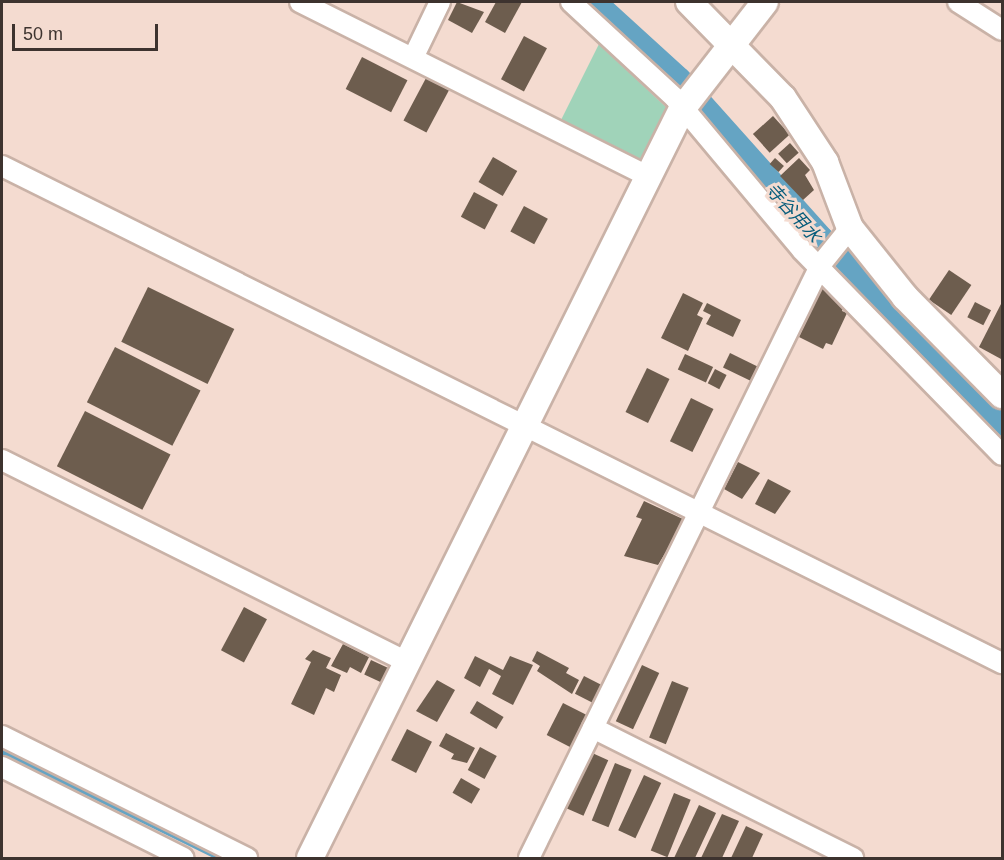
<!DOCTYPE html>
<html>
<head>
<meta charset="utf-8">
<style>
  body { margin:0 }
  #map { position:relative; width:1004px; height:860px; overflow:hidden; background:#f4dbd0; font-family:Arial,"Noto Sans JP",sans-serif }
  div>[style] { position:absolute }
  .green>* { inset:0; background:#a0d3b9 }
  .stream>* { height:6px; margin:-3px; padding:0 3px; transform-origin:3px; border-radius:3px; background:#65a4c3 }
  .river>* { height:34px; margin:-17px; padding:0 17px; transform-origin:17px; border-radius:17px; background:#65a4c3 }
  .building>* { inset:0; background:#6d5d4e; transform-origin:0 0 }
  .roads { filter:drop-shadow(2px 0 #c9b2a7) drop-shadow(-2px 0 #c9b2a7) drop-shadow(0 2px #c9b2a7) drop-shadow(0 -2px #c9b2a7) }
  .minor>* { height:20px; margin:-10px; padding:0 10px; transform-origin:10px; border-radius:10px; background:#fff }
  .tertiary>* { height:26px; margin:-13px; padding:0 13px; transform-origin:13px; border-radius:13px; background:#fff }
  span { translate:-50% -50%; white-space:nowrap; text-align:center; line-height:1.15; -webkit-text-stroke:6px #f4dbd0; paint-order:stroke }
  .water-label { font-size:18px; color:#075d7c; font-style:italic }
  .frame { position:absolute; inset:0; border:3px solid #3d332f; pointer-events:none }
  .scale { position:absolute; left:12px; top:24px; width:146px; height:27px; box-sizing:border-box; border:3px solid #3d332f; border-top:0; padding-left:8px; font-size:18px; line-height:21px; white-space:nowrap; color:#3d332f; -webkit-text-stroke:4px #f4dbd0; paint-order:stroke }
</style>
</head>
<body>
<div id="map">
  <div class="green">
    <i style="clip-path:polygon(599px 44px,668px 109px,642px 173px,556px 130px)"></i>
  </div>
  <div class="stream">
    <i style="left:2px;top:751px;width:243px;rotate:26.1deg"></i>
  </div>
  <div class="river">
    <i style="left:587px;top:2px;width:120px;rotate:42.3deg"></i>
    <i style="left:676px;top:83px;width:213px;rotate:48.2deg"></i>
    <i style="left:818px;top:242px;width:257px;rotate:44.2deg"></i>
  </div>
  <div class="building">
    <i style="clip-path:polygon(457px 2px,484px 12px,472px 33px,448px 20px)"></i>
    <i style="clip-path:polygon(496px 2px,522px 2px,505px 33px,485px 22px)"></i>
    <i style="left:524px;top:36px;width:26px;height:49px;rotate:28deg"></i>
    <i style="left:362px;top:57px;width:51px;height:36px;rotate:27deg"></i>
    <i style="left:426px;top:78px;width:26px;height:48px;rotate:28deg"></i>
    <i style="left:773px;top:116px;width:25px;height:27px;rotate:48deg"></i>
    <i style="left:790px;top:143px;width:13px;height:16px;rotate:48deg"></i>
    <i style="left:493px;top:157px;width:28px;height:29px;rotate:30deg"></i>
    <i style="left:775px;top:158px;width:12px;height:8px;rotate:42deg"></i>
    <i style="clip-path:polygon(799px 158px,810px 170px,805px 175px,814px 190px,803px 200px,780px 176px)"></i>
    <i style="left:474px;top:192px;width:27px;height:28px;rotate:28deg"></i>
    <i style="left:524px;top:206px;width:27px;height:29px;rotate:28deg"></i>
    <i style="left:949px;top:270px;width:27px;height:36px;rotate:34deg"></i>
    <i style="left:148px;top:287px;width:96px;height:61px;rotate:26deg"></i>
    <i style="clip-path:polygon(822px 287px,847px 299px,842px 311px,847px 313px,832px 345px,826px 343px,823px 349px,799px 337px)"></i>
    <i style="clip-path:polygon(683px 293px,703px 303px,697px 315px,703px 318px,688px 351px,661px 338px)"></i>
    <i style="left:975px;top:302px;width:18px;height:17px;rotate:27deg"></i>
    <i style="clip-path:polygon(1002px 302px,1002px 355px,1001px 359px,979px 347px)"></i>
    <i style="clip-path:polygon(707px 303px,741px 320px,733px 337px,706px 324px,711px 315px,703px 311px)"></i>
    <i style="left:115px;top:347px;width:96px;height:62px;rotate:27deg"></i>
    <i style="left:730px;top:353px;width:34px;height:16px;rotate:26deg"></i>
    <i style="left:685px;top:354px;width:31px;height:17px;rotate:25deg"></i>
    <i style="left:647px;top:368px;width:25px;height:49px;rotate:26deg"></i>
    <i style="left:715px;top:369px;width:13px;height:16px;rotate:27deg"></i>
    <i style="left:691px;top:398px;width:25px;height:48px;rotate:26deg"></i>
    <i style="left:85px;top:411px;width:96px;height:62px;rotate:27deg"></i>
    <i style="clip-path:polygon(738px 462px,760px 473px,742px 499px,724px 489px)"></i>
    <i style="clip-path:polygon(768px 479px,791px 491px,775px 514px,755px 504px)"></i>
    <i style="clip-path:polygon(644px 501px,685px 520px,658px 565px,624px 556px,642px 519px,636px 517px)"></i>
    <i style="left:244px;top:607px;width:26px;height:49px;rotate:28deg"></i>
    <i style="clip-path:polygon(343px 644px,369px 657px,361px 673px,350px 667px,347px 673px,331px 666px)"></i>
    <i style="clip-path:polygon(313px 650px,331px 658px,326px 668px,341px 675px,334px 692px,326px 688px,314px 715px,291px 704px,311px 662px,305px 659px)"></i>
    <i style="clip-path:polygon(537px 651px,569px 668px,566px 673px,579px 680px,572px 694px,537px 671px,540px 666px,532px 661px)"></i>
    <i style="clip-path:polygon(475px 656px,503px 670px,510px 656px,533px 665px,513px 705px,492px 694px,501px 676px,489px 669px,480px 687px,464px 678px)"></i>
    <i style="left:371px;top:660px;width:19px;height:16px;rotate:25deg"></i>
    <i style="left:642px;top:665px;width:19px;height:62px;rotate:25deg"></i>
    <i style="left:584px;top:676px;width:22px;height:20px;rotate:27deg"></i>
    <i style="clip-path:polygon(437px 680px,455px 690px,437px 722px,416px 711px)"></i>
    <i style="left:672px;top:681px;width:18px;height:61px;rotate:22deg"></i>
    <i style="left:477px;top:701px;width:31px;height:14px;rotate:31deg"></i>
    <i style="left:563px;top:703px;width:30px;height:36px;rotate:27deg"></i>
    <i style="left:407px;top:729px;width:28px;height:35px;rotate:27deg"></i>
    <i style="clip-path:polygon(446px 733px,475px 748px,467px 763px,451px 759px,454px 754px,439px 746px)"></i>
    <i style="left:480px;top:747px;width:19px;height:26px;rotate:28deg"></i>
    <i style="left:590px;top:752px;width:20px;height:61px;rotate:24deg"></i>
    <i style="left:615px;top:763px;width:18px;height:62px;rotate:22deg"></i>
    <i style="left:644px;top:775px;width:19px;height:61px;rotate:25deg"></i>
    <i style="left:461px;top:778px;width:22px;height:17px;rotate:30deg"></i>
    <i style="left:674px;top:793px;width:18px;height:62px;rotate:22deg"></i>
    <i style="clip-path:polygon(699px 805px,716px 813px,695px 858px,674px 858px)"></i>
    <i style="clip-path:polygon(722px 814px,739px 821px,722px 858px,701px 858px)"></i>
    <i style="clip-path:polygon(746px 826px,763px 834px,752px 858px,731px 858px)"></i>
  </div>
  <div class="roads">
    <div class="minor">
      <i style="left:300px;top:2px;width:389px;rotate:26.6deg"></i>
      <i style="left:571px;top:2px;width:142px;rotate:42.7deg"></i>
      <i style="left:675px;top:98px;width:198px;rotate:50.1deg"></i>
      <i style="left:802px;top:250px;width:286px;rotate:45.7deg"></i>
      <i style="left:958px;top:2px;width:52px;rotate:32.5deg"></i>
      <i style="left:413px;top:58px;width:62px;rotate:-64.3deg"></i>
      <i style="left:2px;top:166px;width:1117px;rotate:26.43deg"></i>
      <i style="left:2px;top:460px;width:453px;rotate:26.5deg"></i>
      <i style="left:593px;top:728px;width:291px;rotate:26.6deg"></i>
      <i style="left:2px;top:736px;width:274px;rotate:26.5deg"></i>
      <i style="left:2px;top:767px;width:203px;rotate:26.6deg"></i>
      <i style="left:529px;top:858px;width:662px;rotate:-63.82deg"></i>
      <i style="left:821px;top:264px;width:46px;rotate:-51.1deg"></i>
    </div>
    <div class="tertiary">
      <i style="left:689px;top:2px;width:134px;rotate:45.6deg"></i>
      <i style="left:783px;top:98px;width:77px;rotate:56.7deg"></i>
      <i style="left:825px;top:162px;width:71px;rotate:69.3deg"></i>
      <i style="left:850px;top:228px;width:88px;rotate:51.4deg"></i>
      <i style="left:905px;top:297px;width:138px;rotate:45.3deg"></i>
      <i style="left:310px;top:858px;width:836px;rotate:-63.59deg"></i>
      <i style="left:682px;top:109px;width:135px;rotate:-52.2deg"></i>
    </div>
  </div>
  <div class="water-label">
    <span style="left:793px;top:213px;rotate:48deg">寺谷用水</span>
  </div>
  <div class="frame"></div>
  <div class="scale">50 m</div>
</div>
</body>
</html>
